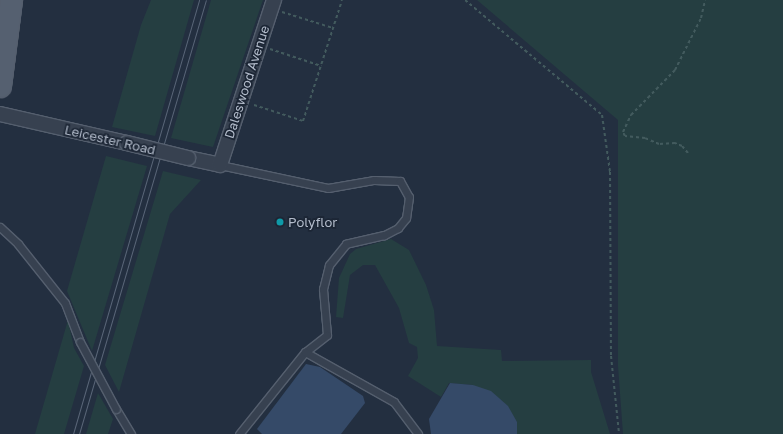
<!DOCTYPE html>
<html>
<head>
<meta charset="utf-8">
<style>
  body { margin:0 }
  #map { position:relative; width:783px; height:434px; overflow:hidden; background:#232f40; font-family:"Golos Text",sans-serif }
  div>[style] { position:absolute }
  .green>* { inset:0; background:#253e41 }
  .water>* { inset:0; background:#354a68 }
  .path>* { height:2px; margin-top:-1px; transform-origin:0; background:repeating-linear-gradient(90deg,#435b5e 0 3px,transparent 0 6px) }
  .roads { filter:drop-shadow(1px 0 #555f6e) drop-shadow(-1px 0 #555f6e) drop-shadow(0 1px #555f6e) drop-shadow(0 -1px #555f6e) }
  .service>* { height:7px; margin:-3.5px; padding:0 3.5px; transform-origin:3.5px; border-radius:3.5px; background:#374150 }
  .minor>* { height:14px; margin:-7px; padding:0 7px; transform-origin:7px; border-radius:7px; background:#374150 }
  .primary>* { height:21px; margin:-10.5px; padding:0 10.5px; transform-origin:10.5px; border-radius:10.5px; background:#556070 }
  .tram>* { height:1px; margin:-0.5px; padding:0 0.5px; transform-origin:0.5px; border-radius:0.5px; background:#596577 }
  .bridges { filter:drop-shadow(1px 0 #555f6e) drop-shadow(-1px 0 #555f6e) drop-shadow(0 1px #555f6e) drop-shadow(0 -1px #555f6e) }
  .service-bridge>* { height:7px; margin:-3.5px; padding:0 3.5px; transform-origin:3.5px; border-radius:3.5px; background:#374150 }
  .minor-bridge>* { height:14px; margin:-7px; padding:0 7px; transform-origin:7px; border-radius:7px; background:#374150 }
  .dots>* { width:11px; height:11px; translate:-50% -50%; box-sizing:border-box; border:2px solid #1c2635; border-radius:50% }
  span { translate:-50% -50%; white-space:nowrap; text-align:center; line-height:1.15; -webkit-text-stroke:3.5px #1c2635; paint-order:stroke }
  .street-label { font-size:13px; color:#b3bccb }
  .poi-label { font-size:13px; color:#b3bccb }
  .left { translate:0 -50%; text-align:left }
</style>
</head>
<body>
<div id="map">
  <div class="green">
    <i style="clip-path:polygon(151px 0,194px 0,155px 136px,112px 127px,141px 25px)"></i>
    <i style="clip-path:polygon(211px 0,263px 0,213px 147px,171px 138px)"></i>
    <i style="clip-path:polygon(477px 0,783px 0,783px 434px,623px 434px,618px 366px,618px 120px)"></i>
    <i style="clip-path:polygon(106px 156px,147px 166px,92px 351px,67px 291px)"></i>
    <i style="clip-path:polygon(163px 171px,201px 180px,170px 214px,119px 392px,105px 365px)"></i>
    <i style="clip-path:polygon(391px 239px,409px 250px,426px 285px,434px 310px,437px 346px,501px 350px,502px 361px,591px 360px,591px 372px,610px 434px,517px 434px,517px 422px,473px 385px,449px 383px,441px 397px,408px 376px,418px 358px,417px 347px,409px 343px,399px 308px,375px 265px,363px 265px,350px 275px,343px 318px,336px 317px,339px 278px,350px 254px,356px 249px)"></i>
    <i style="clip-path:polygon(68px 320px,74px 348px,84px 366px,64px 434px,35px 434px)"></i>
    <i style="clip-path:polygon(98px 393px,113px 419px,108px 434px,86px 434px)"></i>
  </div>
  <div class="water">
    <i style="clip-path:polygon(306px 364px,320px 367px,363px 396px,365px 403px,341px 434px,262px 434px,257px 429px)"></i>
    <i style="clip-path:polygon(450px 383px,473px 385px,491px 391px,508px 406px,517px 422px,517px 434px,431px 434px,429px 419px)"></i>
  </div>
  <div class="path">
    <i style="left:465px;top:0;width:179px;rotate:40deg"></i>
    <i style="left:602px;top:115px;width:58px;rotate:82deg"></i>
    <i style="left:610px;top:172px;width:184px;rotate:89.7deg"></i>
    <i style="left:611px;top:356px;width:78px;rotate:84.1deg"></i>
    <i style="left:282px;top:12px;width:53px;rotate:17.4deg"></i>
    <i style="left:270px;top:49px;width:54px;rotate:18.4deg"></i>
    <i style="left:254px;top:105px;width:52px;rotate:18.1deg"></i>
    <i style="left:303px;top:121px;width:127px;rotate:-72.1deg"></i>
    <i style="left:688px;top:153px;width:9px;rotate:-131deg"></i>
    <i style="left:682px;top:146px;width:8px;rotate:-157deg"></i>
    <i style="left:675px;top:143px;width:16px;rotate:176deg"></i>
    <i style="left:659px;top:144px;width:15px;rotate:-157deg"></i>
    <i style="left:645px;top:138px;width:20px;rotate:-174deg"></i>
    <i style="left:625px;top:136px;width:4px;rotate:-117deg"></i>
    <i style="left:623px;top:132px;width:19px;rotate:-65deg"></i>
    <i style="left:631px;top:115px;width:63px;rotate:-45.6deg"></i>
    <i style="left:675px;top:70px;width:58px;rotate:-63.4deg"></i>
    <i style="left:701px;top:18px;width:18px;rotate:-77deg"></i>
  </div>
  <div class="roads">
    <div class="service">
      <i style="left:220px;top:165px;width:110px;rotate:12deg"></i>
      <i style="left:328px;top:188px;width:47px;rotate:-9.9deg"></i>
      <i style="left:374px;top:180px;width:26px;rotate:2deg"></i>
      <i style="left:400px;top:181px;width:18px;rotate:61deg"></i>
      <i style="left:409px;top:197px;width:21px;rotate:98deg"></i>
      <i style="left:406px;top:218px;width:13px;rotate:129deg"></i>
      <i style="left:398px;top:228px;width:16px;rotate:153deg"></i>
      <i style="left:384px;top:235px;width:39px;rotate:167deg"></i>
      <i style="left:346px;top:244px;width:27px;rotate:129deg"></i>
      <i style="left:329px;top:265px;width:25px;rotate:104deg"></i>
      <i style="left:323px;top:289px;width:46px;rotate:85deg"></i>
      <i style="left:327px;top:335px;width:28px;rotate:142deg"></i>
      <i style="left:305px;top:352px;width:105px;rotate:128.8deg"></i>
      <i style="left:0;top:227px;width:25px;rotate:43deg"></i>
      <i style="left:18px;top:244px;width:75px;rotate:51.5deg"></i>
      <i style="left:65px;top:303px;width:42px;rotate:69deg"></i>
      <i style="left:305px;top:352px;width:102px;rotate:29.3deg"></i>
      <i style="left:394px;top:402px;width:40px;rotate:53deg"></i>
      <i style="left:116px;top:409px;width:29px;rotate:59deg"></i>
    </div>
    <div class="minor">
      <i style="left:0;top:114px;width:130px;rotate:12.9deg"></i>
      <i style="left:188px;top:158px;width:33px;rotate:12deg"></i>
      <i style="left:220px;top:165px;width:174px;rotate:-71.9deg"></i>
    </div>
    <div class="primary">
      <i style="left:0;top:86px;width:87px;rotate:-82.7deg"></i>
    </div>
  </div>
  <div class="tram">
    <i style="left:73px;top:434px;width:452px;rotate:-73.8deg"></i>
    <i style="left:79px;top:434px;width:452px;rotate:-73.7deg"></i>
  </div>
  <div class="bridges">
    <div class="service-bridge">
      <i style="left:80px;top:342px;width:76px;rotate:61.8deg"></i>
    </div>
    <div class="minor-bridge">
      <i style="left:127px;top:143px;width:63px;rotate:13.8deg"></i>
    </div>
  </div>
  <div class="dots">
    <i style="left:280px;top:222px;background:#0f9aa8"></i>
  </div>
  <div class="street-label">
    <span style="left:247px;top:82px;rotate:-72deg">Daleswood Avenue</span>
    <span style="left:110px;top:140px;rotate:13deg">Leicester Road</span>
  </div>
  <div class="poi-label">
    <span class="left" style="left:288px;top:222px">Polyflor</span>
  </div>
</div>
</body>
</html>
